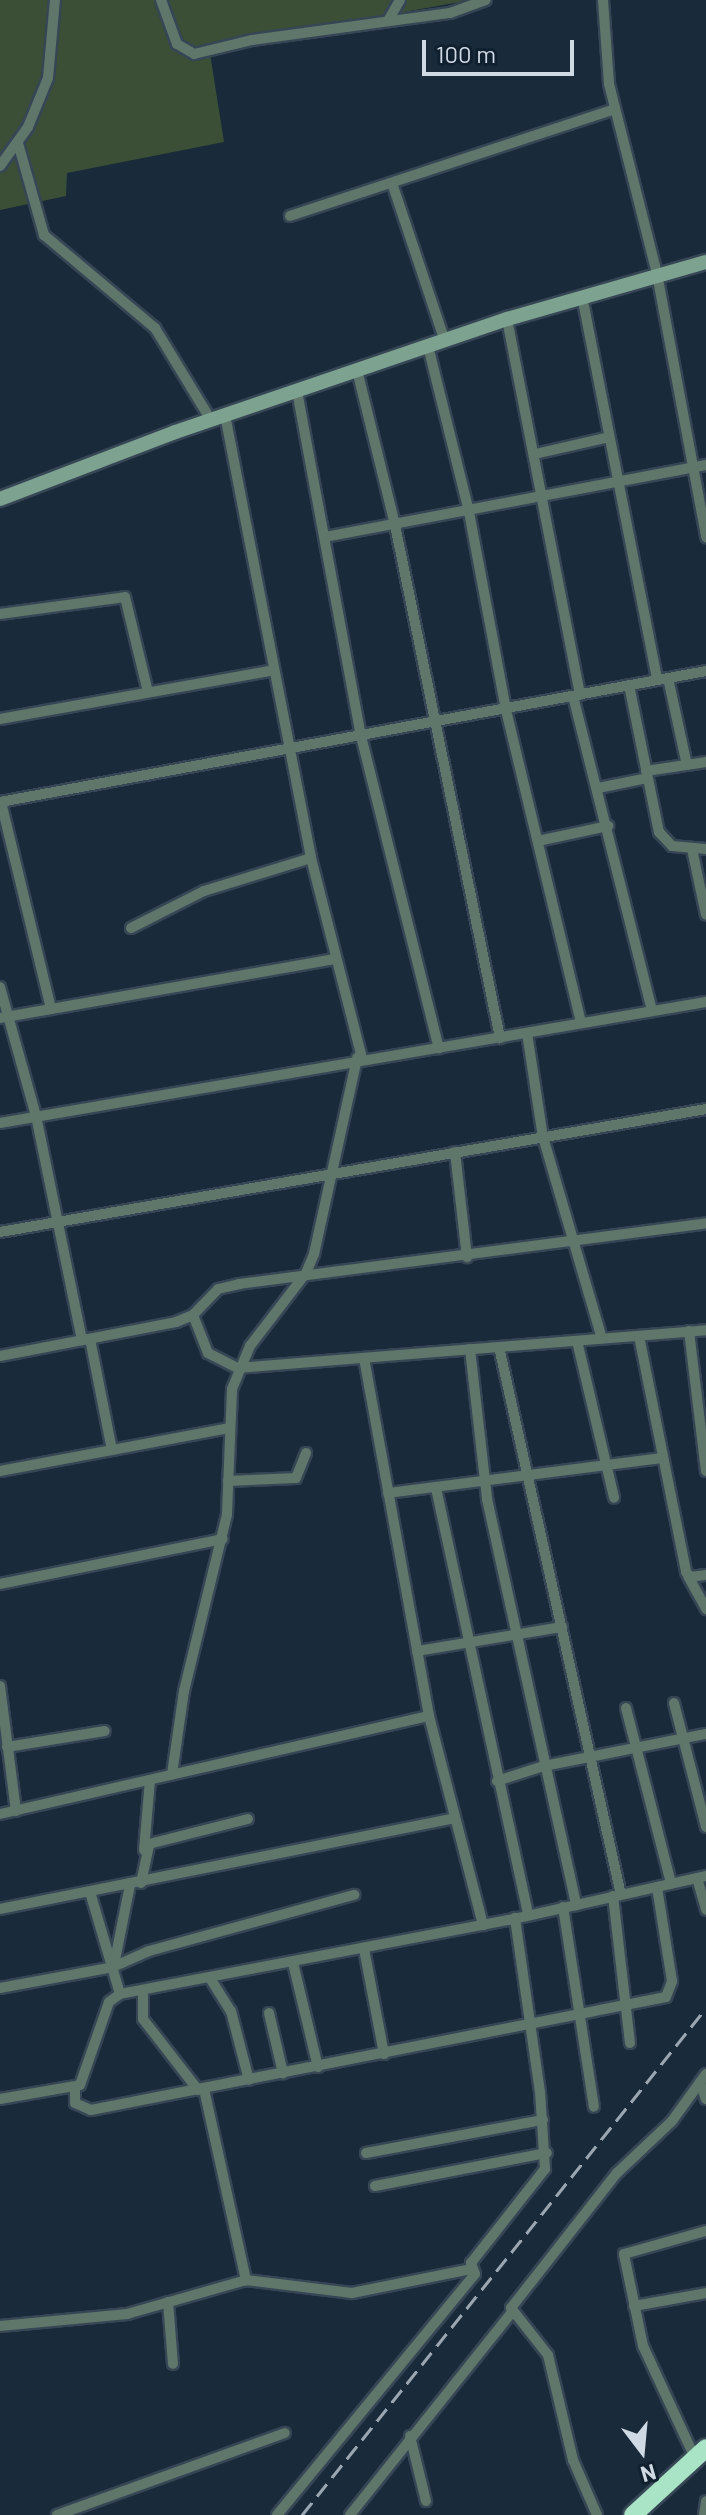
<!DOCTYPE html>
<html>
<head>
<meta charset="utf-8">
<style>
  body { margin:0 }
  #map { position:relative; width:706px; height:2515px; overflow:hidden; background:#192a3a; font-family:Barlow,sans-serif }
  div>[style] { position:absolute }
  .green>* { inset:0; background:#3b4f37 }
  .roads { filter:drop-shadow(2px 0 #364655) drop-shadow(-2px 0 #364655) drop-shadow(0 2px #364655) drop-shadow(0 -2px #364655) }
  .street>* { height:10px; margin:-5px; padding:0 5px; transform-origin:5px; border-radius:5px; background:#5f766a }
  .secondary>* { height:14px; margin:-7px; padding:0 7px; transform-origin:7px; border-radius:7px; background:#7da390 }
  .highway>* { height:18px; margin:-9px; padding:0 9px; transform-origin:9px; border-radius:9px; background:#a9e4c6 }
  .rail>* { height:3px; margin-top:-1.5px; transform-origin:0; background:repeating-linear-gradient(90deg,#9aa6b2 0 16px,transparent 0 24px) }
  span { translate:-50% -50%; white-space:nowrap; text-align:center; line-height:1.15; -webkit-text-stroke:8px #10202f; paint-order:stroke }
  .north { position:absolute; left:602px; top:2411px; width:80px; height:80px; -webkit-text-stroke:6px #10202f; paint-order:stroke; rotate:164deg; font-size:22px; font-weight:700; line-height:32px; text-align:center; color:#d0dae5 }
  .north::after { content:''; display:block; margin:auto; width:28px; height:36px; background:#d0dae5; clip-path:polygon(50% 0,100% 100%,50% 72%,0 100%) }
  .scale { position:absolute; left:422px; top:40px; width:152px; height:36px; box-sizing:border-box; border:4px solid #d0dae5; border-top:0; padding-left:10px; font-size:24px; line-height:28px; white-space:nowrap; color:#d0dae5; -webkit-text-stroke:6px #10202f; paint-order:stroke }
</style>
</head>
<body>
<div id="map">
  <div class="green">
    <i style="clip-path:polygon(0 0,471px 0,209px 47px,224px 142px,67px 173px,66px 196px,0 210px)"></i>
  </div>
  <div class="roads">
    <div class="street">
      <i style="left:161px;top:0;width:47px;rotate:70deg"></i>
      <i style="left:177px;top:44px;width:20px;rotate:30deg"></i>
      <i style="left:194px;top:54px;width:60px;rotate:-13.6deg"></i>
      <i style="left:252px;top:40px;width:200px;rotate:-7.8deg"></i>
      <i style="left:450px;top:13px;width:38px;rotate:-20deg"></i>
      <i style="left:603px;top:0;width:84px;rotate:85.9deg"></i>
      <i style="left:609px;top:84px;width:196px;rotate:75.8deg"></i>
      <i style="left:657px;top:274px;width:268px;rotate:79.4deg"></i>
      <i style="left:389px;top:19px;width:22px;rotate:-60deg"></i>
      <i style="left:18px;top:143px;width:96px;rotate:74.2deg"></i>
      <i style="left:44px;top:235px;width:145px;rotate:40deg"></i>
      <i style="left:155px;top:328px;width:108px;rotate:58.7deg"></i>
      <i style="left:0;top:166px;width:48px;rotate:-54.3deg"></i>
      <i style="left:28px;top:127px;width:53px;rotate:-67.8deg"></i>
      <i style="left:48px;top:78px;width:78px;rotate:-84.9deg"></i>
      <i style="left:392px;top:183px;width:167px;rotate:71.5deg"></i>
      <i style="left:290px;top:216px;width:342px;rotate:-18.2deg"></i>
      <i style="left:582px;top:296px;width:391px;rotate:78.9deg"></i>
      <i style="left:507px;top:319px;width:383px;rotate:79deg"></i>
      <i style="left:428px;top:346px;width:171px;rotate:76.1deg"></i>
      <i style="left:469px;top:512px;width:201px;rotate:79.4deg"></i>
      <i style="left:506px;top:710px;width:322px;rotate:76.5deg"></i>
      <i style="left:357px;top:370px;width:160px;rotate:76.2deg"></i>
      <i style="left:395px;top:525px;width:524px;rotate:78.43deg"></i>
      <i style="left:297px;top:391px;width:351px;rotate:79.5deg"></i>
      <i style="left:361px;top:736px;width:322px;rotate:76deg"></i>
      <i style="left:225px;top:415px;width:451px;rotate:79deg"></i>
      <i style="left:311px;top:858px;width:206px;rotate:75.7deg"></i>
      <i style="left:535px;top:454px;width:76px;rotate:-12.9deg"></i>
      <i style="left:325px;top:537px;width:388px;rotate:-10.7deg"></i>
      <i style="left:0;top:614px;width:126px;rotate:-7.7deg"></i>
      <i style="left:125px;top:597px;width:98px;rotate:76.4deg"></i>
      <i style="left:668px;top:678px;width:89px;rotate:77.7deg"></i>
      <i style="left:629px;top:685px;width:150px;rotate:78.5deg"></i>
      <i style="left:659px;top:832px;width:19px;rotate:47deg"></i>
      <i style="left:672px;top:846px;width:34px;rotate:5deg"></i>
      <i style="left:573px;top:696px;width:325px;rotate:75.9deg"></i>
      <i style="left:0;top:719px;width:278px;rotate:-10.1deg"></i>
      <i style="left:646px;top:771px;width:61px;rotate:-8.5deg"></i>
      <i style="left:598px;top:788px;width:50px;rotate:-11.5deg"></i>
      <i style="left:0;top:802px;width:718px;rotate:-10.51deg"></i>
      <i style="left:1px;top:802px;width:212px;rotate:76.4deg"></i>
      <i style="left:538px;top:841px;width:72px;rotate:-12.1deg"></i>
      <i style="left:692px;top:849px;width:67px;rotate:78deg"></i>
      <i style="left:131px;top:928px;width:82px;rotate:-26.9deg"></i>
      <i style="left:204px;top:891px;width:112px;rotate:-17.1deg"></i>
      <i style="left:0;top:987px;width:134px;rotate:74.4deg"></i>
      <i style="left:36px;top:1116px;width:229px;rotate:78.4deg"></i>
      <i style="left:0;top:1018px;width:340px;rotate:-10deg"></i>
      <i style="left:527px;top:1033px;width:105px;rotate:81.3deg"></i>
      <i style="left:543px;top:1137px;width:210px;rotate:73.7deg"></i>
      <i style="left:0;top:1123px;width:716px;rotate:-9.73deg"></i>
      <i style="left:455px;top:1152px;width:106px;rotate:83.5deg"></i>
      <i style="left:0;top:1232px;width:717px;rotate:-9.88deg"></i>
      <i style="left:193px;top:1315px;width:41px;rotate:68.5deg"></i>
      <i style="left:208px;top:1353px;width:33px;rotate:27deg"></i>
      <i style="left:237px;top:1368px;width:471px;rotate:-4.6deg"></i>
      <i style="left:689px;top:1331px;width:141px;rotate:83.1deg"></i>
      <i style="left:639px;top:1336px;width:241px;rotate:78.7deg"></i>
      <i style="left:686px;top:1572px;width:7px;rotate:45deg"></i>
      <i style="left:691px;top:1577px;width:15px;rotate:-8deg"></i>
      <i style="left:90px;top:1339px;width:113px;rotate:78.8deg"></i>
      <i style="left:577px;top:1341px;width:161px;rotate:76.7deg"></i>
      <i style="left:499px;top:1347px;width:561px;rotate:77.45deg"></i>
      <i style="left:470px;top:1349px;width:151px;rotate:83.5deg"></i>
      <i style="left:487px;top:1499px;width:416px;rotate:77.6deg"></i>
      <i style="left:0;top:1356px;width:179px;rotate:-10.9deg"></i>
      <i style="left:176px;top:1322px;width:18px;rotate:-22deg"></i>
      <i style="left:193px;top:1315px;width:36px;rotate:-46deg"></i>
      <i style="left:218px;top:1289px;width:22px;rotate:-13deg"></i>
      <i style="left:239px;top:1284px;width:471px;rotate:-7.4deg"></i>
      <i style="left:364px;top:1358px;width:364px;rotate:79.7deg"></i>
      <i style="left:0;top:1471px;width:234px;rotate:-10.6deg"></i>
      <i style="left:228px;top:1481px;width:68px;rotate:-2.5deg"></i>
      <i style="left:296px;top:1478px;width:27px;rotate:-68deg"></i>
      <i style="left:436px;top:1488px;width:437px;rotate:77.8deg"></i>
      <i style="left:388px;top:1493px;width:275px;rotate:-7.3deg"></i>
      <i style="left:688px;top:1576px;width:38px;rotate:61deg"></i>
      <i style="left:0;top:1584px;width:227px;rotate:-11.4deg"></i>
      <i style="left:417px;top:1651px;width:147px;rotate:-9.4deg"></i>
      <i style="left:0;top:1686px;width:126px;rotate:82.7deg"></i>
      <i style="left:674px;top:1703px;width:128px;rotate:75.5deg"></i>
      <i style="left:626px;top:1708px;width:181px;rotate:75.6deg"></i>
      <i style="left:7px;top:1747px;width:99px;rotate:-9.3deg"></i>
      <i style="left:172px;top:1774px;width:84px;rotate:-81.8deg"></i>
      <i style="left:184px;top:1691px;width:182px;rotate:-76.3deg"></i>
      <i style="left:227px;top:1514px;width:125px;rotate:-87.7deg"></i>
      <i style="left:232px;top:1389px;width:47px;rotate:-67.3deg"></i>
      <i style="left:250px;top:1346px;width:92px;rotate:-52.5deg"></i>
      <i style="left:306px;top:1273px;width:21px;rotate:-67deg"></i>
      <i style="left:314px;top:1254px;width:201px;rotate:-77.6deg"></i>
      <i style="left:497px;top:1781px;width:49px;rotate:-17.7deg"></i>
      <i style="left:544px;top:1766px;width:165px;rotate:-11.2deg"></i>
      <i style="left:0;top:1814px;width:440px;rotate:-12.9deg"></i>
      <i style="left:429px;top:1716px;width:216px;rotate:75.5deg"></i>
      <i style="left:144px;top:1850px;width:70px;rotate:-85.1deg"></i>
      <i style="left:697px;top:1878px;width:33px;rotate:74deg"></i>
      <i style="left:141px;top:1883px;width:40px;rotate:-78deg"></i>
      <i style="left:149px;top:1844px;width:102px;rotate:-14.2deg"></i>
      <i style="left:90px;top:1892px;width:106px;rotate:73.6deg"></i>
      <i style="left:613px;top:1896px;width:148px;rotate:83.4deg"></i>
      <i style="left:563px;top:1907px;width:202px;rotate:81.2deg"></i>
      <i style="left:0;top:1909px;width:464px;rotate:-11.3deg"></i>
      <i style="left:364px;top:1949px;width:107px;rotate:79.2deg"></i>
      <i style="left:293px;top:1963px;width:107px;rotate:76.5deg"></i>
      <i style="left:114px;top:1965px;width:82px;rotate:-78.7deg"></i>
      <i style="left:210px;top:1978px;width:39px;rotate:58deg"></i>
      <i style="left:231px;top:2011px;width:71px;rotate:75.4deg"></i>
      <i style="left:0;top:1988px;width:115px;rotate:-10.5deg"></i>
      <i style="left:113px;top:1967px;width:39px;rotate:-24deg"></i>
      <i style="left:149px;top:1951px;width:213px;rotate:-15.3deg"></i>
      <i style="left:143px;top:1990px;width:29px;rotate:90deg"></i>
      <i style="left:143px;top:2019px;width:90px;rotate:52.2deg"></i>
      <i style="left:269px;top:2013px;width:62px;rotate:76.9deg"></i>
      <i style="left:700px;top:2082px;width:18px;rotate:71deg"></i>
      <i style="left:75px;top:2088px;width:15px;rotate:90deg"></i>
      <i style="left:75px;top:2103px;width:17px;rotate:24deg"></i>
      <i style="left:91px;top:2110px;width:586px;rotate:-11.12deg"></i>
      <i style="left:666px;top:1997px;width:17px;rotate:-69deg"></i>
      <i style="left:672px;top:1981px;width:95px;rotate:-99.1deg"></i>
      <i style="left:204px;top:2089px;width:196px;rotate:77.6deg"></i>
      <i style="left:0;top:2099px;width:81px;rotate:-9.9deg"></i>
      <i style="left:80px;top:2085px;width:88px;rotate:-70.7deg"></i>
      <i style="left:109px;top:2002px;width:14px;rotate:-36deg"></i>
      <i style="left:120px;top:1994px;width:396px;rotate:-10.8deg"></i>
      <i style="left:509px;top:1920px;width:202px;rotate:-12.6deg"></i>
      <i style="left:366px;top:2153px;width:180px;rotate:-10.6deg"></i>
      <i style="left:375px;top:2186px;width:175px;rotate:-10.9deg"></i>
      <i style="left:168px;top:2302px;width:62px;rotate:85.4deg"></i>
      <i style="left:634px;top:2306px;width:73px;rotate:-10.2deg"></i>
      <i style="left:0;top:2326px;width:128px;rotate:-5.4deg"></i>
      <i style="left:127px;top:2314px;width:124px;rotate:-15.9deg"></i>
      <i style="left:246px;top:2280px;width:107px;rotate:7deg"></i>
      <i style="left:352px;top:2293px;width:121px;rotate:-11.4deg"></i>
      <i style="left:410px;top:2436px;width:67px;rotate:76.2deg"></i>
      <i style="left:695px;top:2458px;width:123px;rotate:-114.9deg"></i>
      <i style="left:643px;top:2346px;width:94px;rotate:-101.7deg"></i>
      <i style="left:624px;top:2254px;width:85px;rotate:-15.7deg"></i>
      <i style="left:57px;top:2515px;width:242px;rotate:-19.8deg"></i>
      <i style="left:277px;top:2515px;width:312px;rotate:-50.6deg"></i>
      <i style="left:475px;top:2274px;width:12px;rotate:-110deg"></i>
      <i style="left:471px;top:2263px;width:120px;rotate:-51.8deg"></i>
      <i style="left:545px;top:2169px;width:77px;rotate:-93.7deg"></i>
      <i style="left:540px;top:2092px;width:176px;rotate:-98.2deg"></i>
      <i style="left:350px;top:2515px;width:261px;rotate:-51.4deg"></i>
      <i style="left:597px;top:2515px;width:60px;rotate:-113.6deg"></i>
      <i style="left:573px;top:2460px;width:108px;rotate:-103.4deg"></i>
      <i style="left:548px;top:2355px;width:60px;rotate:-128.2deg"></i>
      <i style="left:511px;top:2308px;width:172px;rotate:-51.9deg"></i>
      <i style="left:617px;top:2173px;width:76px;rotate:-43.4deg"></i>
      <i style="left:672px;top:2121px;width:58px;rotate:-54.1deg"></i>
      <i style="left:704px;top:2515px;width:14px;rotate:-82deg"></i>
    </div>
    <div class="secondary">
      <i style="left:0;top:499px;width:187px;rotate:-20.9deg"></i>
      <i style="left:175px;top:432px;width:351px;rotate:-18.8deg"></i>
      <i style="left:507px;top:319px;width:207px;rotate:-16deg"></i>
    </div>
    <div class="highway">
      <i style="left:633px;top:2515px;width:99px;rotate:-42.5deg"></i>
    </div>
  </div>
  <div class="rail">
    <i style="left:302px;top:2515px;width:648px;rotate:-51.45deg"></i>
  </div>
  <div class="north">N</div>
  <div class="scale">100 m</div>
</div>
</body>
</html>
